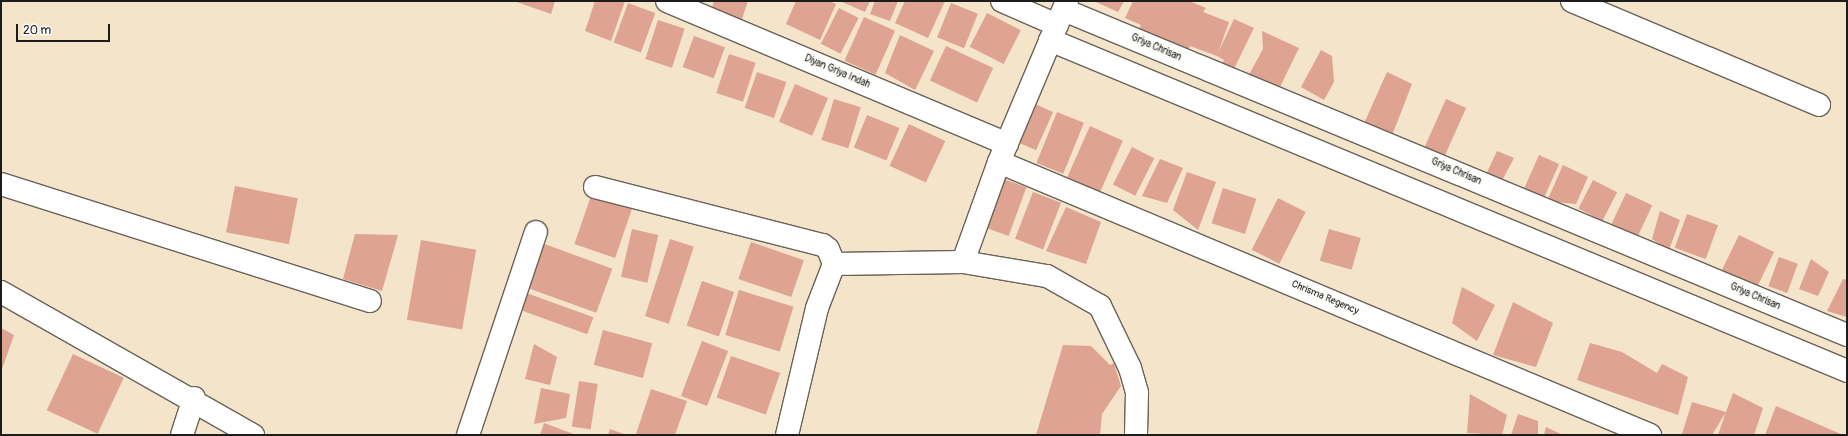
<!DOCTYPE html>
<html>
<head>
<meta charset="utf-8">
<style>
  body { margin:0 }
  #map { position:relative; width:1848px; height:436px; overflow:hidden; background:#f4e4ca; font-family:Pangolin,sans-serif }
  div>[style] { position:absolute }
  .building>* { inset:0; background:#dea391; transform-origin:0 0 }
  .roads { filter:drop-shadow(1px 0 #686259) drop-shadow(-1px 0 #686259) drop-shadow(0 1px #686259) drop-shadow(0 -1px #686259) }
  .minor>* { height:22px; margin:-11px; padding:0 11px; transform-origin:11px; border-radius:11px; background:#fff }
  span { translate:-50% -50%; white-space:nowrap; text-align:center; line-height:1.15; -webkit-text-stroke:4px #fdfcf7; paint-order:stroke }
  .street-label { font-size:10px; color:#1c1c1c }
  .frame { position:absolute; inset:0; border:2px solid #1c1c1c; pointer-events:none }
  .scale { position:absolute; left:16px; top:24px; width:94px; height:18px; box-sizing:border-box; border:2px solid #1c1c1c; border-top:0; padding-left:5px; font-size:12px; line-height:14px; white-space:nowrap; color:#1c1c1c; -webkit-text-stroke:3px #fdfcf7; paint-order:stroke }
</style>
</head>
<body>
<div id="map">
  <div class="building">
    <i style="clip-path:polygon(514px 1px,555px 1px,551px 14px)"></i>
    <i style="clip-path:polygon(595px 1px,625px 1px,611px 41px,585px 31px)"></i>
    <i style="clip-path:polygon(714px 1px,748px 1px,742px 19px,711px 11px)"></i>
    <i style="clip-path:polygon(796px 1px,829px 1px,836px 4px,820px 40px,786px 24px)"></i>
    <i style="clip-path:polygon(840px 1px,870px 1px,865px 12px)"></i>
    <i style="clip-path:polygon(875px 1px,898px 1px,890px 21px,870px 14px)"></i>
    <i style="clip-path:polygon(905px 1px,945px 1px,928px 38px,895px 23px)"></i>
    <i style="clip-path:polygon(1094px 1px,1124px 1px,1118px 12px)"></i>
    <i style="clip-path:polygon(1133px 1px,1189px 1px,1206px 8px,1203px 12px,1229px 22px,1218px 53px,1234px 19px,1254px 28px,1231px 75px,1219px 69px,1224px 60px,1217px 56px,1190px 46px,1187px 54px,1136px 35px,1141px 25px,1125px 18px)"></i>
    <i style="left:628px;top:3px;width:29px;height:42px;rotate:20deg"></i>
    <i style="left:951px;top:3px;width:29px;height:37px;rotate:22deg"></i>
    <i style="left:839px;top:8px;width:22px;height:40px;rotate:27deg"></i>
    <i style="left:987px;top:13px;width:38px;height:38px;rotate:27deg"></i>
    <i style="left:864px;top:17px;width:34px;height:48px;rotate:24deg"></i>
    <i style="left:658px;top:20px;width:28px;height:41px;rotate:18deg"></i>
    <i style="clip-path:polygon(1262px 31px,1299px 48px,1276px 95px,1247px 78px,1263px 49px)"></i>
    <i style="clip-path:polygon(900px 35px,934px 51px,915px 90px,885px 73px)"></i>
    <i style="left:694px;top:36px;width:33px;height:33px;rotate:20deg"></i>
    <i style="left:946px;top:46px;width:52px;height:38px;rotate:25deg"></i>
    <i style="clip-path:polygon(1321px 50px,1332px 56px,1334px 82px,1324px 100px,1301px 87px)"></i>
    <i style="left:729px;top:54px;width:28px;height:41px;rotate:18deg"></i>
    <i style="left:757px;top:72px;width:31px;height:38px;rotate:19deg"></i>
    <i style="clip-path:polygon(1387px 72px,1412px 84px,1391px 138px,1362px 128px)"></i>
    <i style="left:795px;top:84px;width:36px;height:41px;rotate:23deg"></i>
    <i style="left:834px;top:99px;width:28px;height:43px;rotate:17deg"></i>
    <i style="left:1446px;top:99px;width:22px;height:56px;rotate:24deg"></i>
    <i style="left:1033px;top:103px;width:22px;height:42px;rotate:24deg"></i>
    <i style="left:1057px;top:112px;width:29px;height:55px;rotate:22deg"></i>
    <i style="left:867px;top:115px;width:35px;height:35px;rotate:22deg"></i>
    <i style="left:909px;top:124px;width:40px;height:46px;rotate:25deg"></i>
    <i style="left:1090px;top:126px;width:36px;height:58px;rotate:24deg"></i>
    <i style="left:1132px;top:147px;width:25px;height:42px;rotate:27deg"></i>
    <i style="clip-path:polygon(1497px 151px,1514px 158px,1498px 188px,1482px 183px)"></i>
    <i style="left:1539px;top:155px;width:22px;height:38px;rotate:24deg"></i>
    <i style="clip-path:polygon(1160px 159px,1183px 168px,1167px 203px,1142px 196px)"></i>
    <i style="clip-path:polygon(1563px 165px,1588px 177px,1576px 204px,1547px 201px)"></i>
    <i style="clip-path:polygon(1187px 172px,1216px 182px,1198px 230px,1173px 210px)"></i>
    <i style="left:1001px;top:178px;width:27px;height:52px;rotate:20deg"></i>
    <i style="left:1593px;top:180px;width:27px;height:32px;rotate:27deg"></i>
    <i style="left:235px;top:186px;width:64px;height:47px;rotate:11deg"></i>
    <i style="left:1223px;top:188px;width:35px;height:37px;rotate:18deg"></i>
    <i style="left:1033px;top:192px;width:30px;height:50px;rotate:21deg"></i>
    <i style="left:592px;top:193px;width:43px;height:54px;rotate:19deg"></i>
    <i style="left:1626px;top:193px;width:29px;height:34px;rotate:25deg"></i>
    <i style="left:1278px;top:198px;width:31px;height:58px;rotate:27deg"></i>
    <i style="clip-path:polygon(1066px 207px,1101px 222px,1086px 264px,1046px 251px)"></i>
    <i style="clip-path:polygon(1660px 211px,1680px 220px,1669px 250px,1652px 239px)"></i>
    <i style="left:1687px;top:214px;width:33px;height:36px;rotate:20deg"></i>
    <i style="left:632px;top:229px;width:27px;height:49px;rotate:13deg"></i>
    <i style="left:1329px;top:229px;width:33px;height:33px;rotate:16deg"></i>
    <i style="clip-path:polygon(355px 234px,398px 235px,382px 291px,343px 279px)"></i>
    <i style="left:1739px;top:235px;width:39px;height:46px;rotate:26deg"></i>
    <i style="left:670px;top:239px;width:25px;height:81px;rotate:18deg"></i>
    <i style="left:421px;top:240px;width:56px;height:81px;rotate:10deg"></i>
    <i style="left:539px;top:242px;width:78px;height:47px;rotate:20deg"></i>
    <i style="left:751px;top:242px;width:56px;height:39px;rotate:19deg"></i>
    <i style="left:1779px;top:257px;width:20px;height:31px;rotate:20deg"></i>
    <i style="clip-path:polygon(1811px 259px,1829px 272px,1818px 296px,1799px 289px)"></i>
    <i style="clip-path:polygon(1843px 279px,1847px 280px,1847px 317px,1827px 311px)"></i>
    <i style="left:702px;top:281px;width:34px;height:47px;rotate:19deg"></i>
    <i style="clip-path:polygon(1462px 287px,1495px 305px,1477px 341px,1452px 323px)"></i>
    <i style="left:739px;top:290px;width:57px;height:47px;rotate:17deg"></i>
    <i style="left:521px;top:291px;width:77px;height:18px;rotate:20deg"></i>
    <i style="clip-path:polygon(1513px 302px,1553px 323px,1536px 367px,1493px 355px)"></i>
    <i style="clip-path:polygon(1px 328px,14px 335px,1px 372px)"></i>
    <i style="left:603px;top:330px;width:51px;height:36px;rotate:15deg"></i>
    <i style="left:702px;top:341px;width:28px;height:59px;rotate:21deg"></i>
    <i style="clip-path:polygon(1590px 343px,1622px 352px,1657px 373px,1662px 364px,1688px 377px,1678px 415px,1577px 380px)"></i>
    <i style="clip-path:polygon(534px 344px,557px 357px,550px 385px,525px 379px)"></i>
    <i style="clip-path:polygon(1063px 345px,1091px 346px,1110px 365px,1114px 363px,1121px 386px,1102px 414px,1100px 435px,1036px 435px)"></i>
    <i style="left:73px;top:354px;width:56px;height:62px;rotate:25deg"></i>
    <i style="left:731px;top:356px;width:52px;height:44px;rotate:19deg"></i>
    <i style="left:579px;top:381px;width:19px;height:46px;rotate:9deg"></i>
    <i style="clip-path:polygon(541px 388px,570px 394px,566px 418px,534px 424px)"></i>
    <i style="clip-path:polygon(651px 389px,687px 401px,675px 435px,636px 434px)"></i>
    <i style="clip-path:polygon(1733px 393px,1763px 408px,1754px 435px,1718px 435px,1726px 412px,1712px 435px,1682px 434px,1692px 402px,1726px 412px)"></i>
    <i style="clip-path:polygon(1470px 394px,1507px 415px,1502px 435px,1467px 433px)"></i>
    <i style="clip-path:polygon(1776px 406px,1843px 435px,1765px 435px)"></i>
    <i style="clip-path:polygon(1518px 414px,1538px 421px,1538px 435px,1511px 435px)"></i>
    <i style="clip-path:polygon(544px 423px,576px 435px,540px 435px)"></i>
    <i style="clip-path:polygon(1546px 427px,1563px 435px,1544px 435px)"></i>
    <i style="clip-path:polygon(610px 429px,626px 435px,608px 435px)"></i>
  </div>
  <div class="roads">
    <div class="minor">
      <i style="left:667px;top:1px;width:369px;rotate:22.8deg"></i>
      <i style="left:1002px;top:1px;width:60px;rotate:23.6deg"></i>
      <i style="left:1572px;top:1px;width:268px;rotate:22.8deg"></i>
      <i style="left:1064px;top:10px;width:848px;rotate:22.54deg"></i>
      <i style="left:1050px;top:40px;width:863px;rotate:22.55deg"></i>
      <i style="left:999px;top:162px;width:706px;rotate:22.75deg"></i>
      <i style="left:1px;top:184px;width:387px;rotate:17.6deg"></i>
      <i style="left:595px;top:187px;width:235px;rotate:14.3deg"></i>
      <i style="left:823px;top:245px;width:6px;rotate:39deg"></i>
      <i style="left:828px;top:249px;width:16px;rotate:68deg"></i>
      <i style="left:963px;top:262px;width:106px;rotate:-70.2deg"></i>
      <i style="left:999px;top:162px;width:175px;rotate:-67.1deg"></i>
      <i style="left:1px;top:292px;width:290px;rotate:29.6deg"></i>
      <i style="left:182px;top:435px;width:39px;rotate:-72deg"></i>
      <i style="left:468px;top:435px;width:214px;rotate:-71.5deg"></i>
      <i style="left:787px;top:435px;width:130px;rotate:-76.7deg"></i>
      <i style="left:817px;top:308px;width:47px;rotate:-68.9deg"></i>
      <i style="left:834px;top:264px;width:129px;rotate:-0.9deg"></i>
      <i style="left:963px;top:262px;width:85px;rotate:9.5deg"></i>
      <i style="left:1047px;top:276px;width:61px;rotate:29.5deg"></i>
      <i style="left:1100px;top:306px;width:69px;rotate:64.2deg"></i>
      <i style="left:1130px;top:368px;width:26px;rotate:74deg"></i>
      <i style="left:1137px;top:393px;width:42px;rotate:91.4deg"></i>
    </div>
  </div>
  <div class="street-label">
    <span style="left:1156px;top:48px;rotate:23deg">Griya Chrisan</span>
    <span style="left:837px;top:72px;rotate:23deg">Diyan Griya Indah</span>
    <span style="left:1456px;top:172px;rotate:23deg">Griya Chrisan</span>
    <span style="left:1755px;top:297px;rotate:23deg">Griya Chrisan</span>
    <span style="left:1325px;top:298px;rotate:23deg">Chrisma Regency</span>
  </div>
  <div class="frame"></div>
  <div class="scale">20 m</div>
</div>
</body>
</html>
